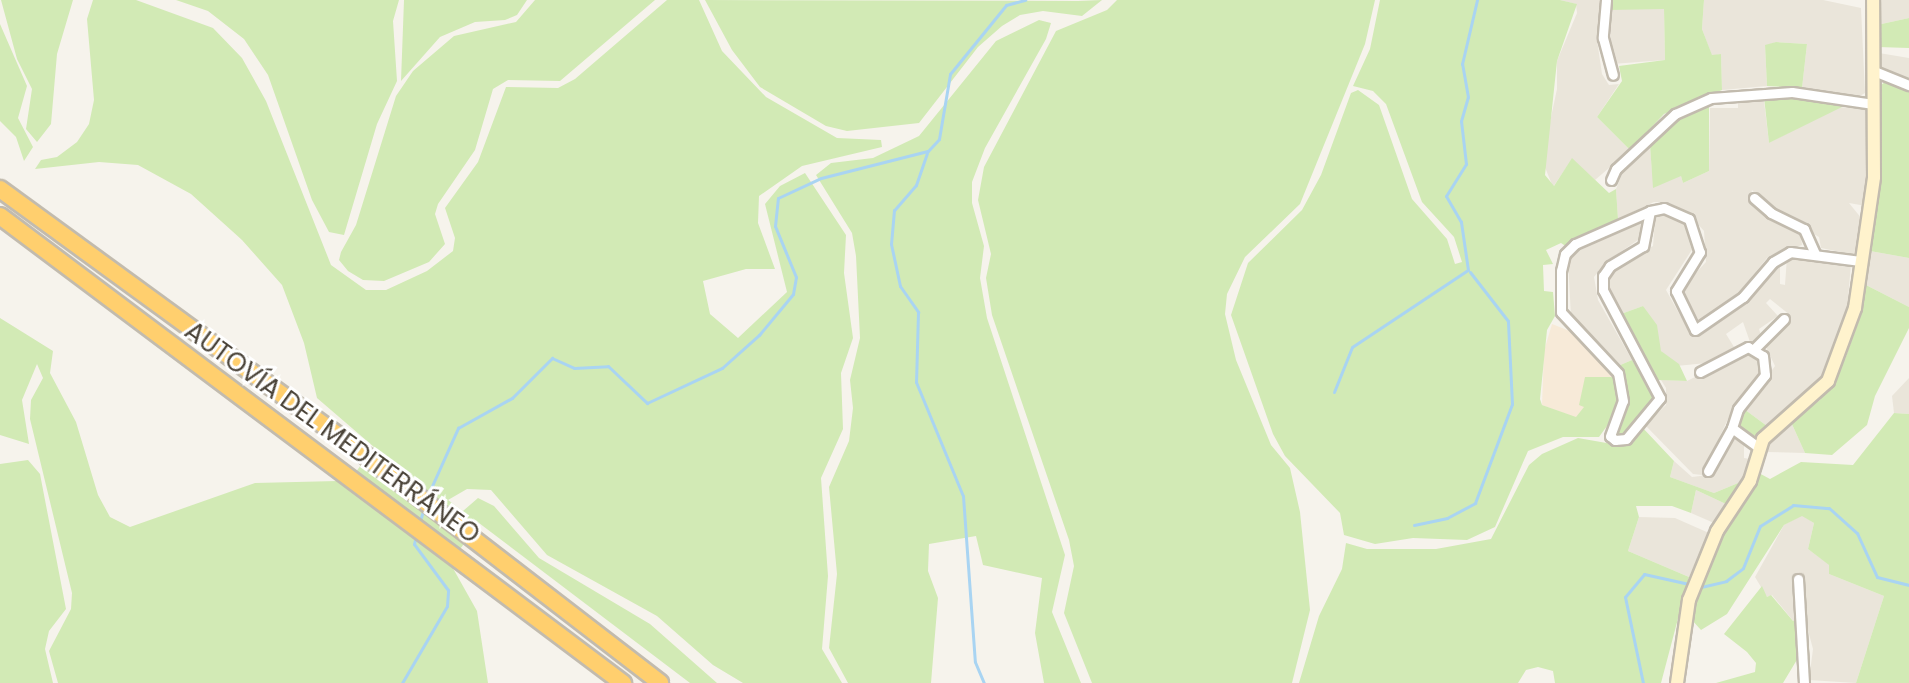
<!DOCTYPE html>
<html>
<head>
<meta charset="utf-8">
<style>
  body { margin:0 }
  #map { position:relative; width:1909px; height:683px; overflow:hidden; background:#f6f3ec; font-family:Poppins,sans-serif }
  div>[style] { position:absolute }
  .residential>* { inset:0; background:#eae5da }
  .commercial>* { inset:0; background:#f7ead8 }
  .green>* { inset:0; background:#d2eab5 }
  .stream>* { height:3px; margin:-1.5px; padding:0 1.5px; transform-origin:1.5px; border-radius:1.5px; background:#a9d4f2 }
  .roads { filter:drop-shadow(2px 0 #c2bbae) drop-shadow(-2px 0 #c2bbae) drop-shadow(0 2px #c2bbae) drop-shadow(0 -2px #c2bbae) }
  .street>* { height:9px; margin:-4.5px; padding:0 4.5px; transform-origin:4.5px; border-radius:4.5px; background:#fff }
  .secondary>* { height:12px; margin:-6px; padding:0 6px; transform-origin:6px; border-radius:6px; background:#fff3cd }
  .highway>* { height:16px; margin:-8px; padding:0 8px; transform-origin:8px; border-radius:8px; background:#ffcf6e }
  span { translate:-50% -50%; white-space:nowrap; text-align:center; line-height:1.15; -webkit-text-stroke:6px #fff; paint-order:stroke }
  .street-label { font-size:26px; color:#4b4439 }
</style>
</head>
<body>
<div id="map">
  <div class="residential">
    <i style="clip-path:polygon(1560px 0,1600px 0,1597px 40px,1602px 74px,1609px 85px,1619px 84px,1597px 117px,1630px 150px,1595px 180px,1572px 159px,1553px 187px,1542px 160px,1557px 89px,1557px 61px,1577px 13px,1576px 4px)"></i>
    <i style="clip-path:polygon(1704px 0,1823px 0,1861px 8px,1865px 93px,1858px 97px,1802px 88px,1807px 44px,1776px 42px,1765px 46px,1767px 86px,1722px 90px,1721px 54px,1712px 56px,1702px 29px)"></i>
    <i style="clip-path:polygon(1879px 0,1909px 0,1909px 18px,1877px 25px)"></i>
    <i style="clip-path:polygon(1650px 5px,1664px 9px,1665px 60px,1612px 64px,1609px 10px)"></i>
    <i style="clip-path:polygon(1879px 53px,1909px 58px,1909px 81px,1881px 69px)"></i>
    <i style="clip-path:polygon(1755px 98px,1764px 101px,1769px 143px,1836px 107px,1866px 109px,1866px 206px,1849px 203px,1862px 219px,1855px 255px,1821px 248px,1819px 237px,1768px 207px,1752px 190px,1749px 203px,1763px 215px,1800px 230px,1802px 245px,1767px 258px,1736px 296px,1700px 321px,1681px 297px,1681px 289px,1706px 262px,1704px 231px,1688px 213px,1667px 202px,1654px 202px,1618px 219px,1616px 189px,1624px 169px,1650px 145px,1652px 172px,1681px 176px,1683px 183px,1709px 171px,1710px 108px,1738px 108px,1738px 99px)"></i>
    <i style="clip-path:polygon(1664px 213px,1683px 221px,1695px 245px,1666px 290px,1692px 337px,1743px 303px,1780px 263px,1780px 284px,1785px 285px,1787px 257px,1851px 264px,1847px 310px,1828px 366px,1820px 381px,1767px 426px,1744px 409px,1775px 366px,1766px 347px,1790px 315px,1770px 299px,1766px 303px,1778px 316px,1759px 329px,1762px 339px,1750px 342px,1743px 322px,1726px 334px,1734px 347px,1707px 363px,1676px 366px,1661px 351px,1643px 306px,1621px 314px,1608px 288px,1612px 269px,1653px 246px,1655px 219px)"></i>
    <i style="clip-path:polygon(1644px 219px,1644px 236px,1607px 261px,1594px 277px,1598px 300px,1632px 360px,1618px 366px,1571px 317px,1568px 259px,1593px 241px)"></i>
    <i style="clip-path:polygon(1870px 251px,1909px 258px,1909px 307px,1864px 284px)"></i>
    <i style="clip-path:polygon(1751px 349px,1763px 372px,1733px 408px,1702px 475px,1693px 474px,1645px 425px,1666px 405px,1666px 388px,1661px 380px,1687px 381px)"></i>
    <i style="clip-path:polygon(1909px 378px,1909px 414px,1894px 413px,1892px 396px)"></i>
    <i style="clip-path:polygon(1791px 422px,1805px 453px,1767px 452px,1768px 440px)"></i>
    <i style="clip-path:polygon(1731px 438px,1744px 444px,1744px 458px,1750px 459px,1743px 481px,1714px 493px,1670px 477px,1674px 461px,1692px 477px,1708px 475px,1720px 464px)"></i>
    <i style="clip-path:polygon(1696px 490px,1728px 505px,1714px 523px,1691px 513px)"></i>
    <i style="clip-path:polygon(1802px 515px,1814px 523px,1808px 549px,1830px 565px,1829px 574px,1884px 596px,1856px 683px,1809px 680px,1813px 649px,1801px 604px,1802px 575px,1795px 577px,1798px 619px,1794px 622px,1772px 595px,1767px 597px,1755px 577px,1784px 525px)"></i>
    <i style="clip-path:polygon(1639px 517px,1675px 518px,1709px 533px,1689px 577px,1628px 551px)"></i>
  </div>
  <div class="commercial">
    <i style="clip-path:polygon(1552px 324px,1577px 334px,1613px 374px,1616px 404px,1606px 429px,1542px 405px,1544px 351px)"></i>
  </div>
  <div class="green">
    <i style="clip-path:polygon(1px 0,73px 0,57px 54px,51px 124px,37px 142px,26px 129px,32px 89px,17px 59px)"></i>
    <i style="clip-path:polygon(93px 0,136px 0,213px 28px,242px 58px,266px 101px,331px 265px,366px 290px,386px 290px,427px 271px,453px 251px,455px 238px,445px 208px,478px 162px,506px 87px,558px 88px,575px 79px,667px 0,699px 0,722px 51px,766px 97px,837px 138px,881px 140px,882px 147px,802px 166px,759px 196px,758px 223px,775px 269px,746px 269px,703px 281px,710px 314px,738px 338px,787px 292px,765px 204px,780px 186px,805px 173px,846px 235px,844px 273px,853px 338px,841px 373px,843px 429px,821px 478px,828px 576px,822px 649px,842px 683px,743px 683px,713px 665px,657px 616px,547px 555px,491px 490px,467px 489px,448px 500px,463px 511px,478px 498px,494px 506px,539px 558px,650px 624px,717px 683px,690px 683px,479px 523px,450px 563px,477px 611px,488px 683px,58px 683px,49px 651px,71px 609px,72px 593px,30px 419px,31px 400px,43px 378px,37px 364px,22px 400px,29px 444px,0 435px,0 318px,53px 351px,50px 373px,76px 422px,98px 495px,110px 517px,130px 527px,255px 483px,337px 481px,345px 487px,374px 447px,317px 398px,304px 343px,282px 285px,242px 240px,191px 194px,138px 165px,99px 162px,35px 169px,41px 160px,57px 157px,77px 142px,89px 124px,94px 100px,87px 19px)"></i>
    <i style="clip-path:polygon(176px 0,399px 0,393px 21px,397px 81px,377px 124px,344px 235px,329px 232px,312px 200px,268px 75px,244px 39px,208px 11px)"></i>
    <i style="clip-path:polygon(404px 0,527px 0,517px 15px,505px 20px,475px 22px,440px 37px,401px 81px)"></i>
    <i style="clip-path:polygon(535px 0,655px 0,560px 81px,508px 80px,493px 89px,475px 150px,438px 204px,435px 214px,445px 244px,429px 262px,384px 281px,363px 280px,348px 271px,339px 260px,341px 252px,356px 225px,396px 96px,413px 71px,454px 36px,516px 22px)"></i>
    <i style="clip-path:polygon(705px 0,1078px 1px,1102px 0,1082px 16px,1043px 11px,1020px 15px,1002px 26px,978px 47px,919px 123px,847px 131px,826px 126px,760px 87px,732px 50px)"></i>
    <i style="clip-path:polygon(1117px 0,1375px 0,1365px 44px,1300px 204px,1245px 257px,1227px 294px,1225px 314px,1236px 360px,1271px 445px,1290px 468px,1300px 512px,1310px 610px,1292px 683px,1092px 683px,1064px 613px,1074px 566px,1069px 540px,992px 315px,986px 278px,991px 254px,978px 200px,984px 167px,1056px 31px,1107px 10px)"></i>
    <i style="clip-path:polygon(1380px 0,1560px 0,1577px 4px,1557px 61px,1545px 175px,1554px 186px,1572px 158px,1609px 193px,1616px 189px,1618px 219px,1567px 247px,1561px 243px,1546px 250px,1553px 264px,1543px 265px,1544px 291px,1553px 292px,1555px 316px,1547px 330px,1540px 399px,1542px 405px,1576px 417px,1584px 407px,1579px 405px,1585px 377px,1614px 377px,1618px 395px,1612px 419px,1599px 437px,1563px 437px,1528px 451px,1495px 527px,1467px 540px,1413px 538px,1375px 544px,1344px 535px,1340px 513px,1285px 456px,1273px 434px,1231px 315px,1248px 263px,1302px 210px,1321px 175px,1351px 93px,1358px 90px,1379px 105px,1412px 199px,1447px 239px,1455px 264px,1462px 262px,1454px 237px,1422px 202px,1386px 104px,1373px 91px,1353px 86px,1370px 49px)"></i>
    <i style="clip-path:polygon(1611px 0,1704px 0,1702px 29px,1712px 55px,1721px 54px,1722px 90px,1664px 114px,1630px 150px,1597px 117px,1622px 81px,1619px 66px,1665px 60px,1664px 9px,1609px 10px)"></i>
    <i style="clip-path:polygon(1909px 18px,1909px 48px,1878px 47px,1877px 25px)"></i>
    <i style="clip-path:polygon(1039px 20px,1051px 23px,1046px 39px,985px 148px,972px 182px,972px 203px,984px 246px,980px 278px,987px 318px,1065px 555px,1052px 612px,1081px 683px,1044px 683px,1035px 633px,1042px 578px,983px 565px,976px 536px,929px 544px,928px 571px,938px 598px,931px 683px,848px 683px,829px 648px,837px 574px,829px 487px,849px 441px,853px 408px,850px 380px,860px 338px,856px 256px,852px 233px,816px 175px,831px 163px,873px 158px,919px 136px,996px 41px)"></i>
    <i style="clip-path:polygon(0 24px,27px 86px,18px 118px,33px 147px,24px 161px,16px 137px,0 121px)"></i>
    <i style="clip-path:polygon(1776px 42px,1807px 44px,1802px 88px,1767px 86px,1765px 45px)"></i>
    <i style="clip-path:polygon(1885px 82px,1909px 90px,1909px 258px,1870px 251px,1880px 185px,1881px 85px)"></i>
    <i style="clip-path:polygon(1787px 95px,1846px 105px,1769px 143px,1764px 97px)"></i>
    <i style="clip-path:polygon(1709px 104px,1709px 171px,1683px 183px,1681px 176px,1653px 188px,1650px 145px,1677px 117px)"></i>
    <i style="clip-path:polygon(1864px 284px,1909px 307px,1909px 328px,1875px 396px,1867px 425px,1832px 455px,1805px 453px,1791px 422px,1820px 400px,1845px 359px,1863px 309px)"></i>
    <i style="clip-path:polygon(1643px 306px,1657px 325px,1661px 351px,1679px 364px,1687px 381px,1658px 380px,1640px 356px,1621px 314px)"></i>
    <i style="clip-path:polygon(1632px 360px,1655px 396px,1624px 435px,1615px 436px,1627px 394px,1618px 366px)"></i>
    <i style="clip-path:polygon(1744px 409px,1767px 426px,1758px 438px,1739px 426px)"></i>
    <i style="clip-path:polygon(1894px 413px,1909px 414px,1909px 683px,1856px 683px,1884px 596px,1829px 574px,1829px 565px,1808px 549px,1814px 523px,1802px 516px,1784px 525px,1727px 614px,1701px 630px,1691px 619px,1693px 604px,1717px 543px,1757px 472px,1770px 479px,1801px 462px,1853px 465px)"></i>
    <i style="clip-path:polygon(1641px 426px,1674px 461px,1670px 477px,1714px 493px,1743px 481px,1728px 505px,1696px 490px,1691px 513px,1672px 506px,1636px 506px,1639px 517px,1628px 551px,1689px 577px,1661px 683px,1555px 683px,1553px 671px,1538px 667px,1526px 670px,1518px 683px,1299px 683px,1319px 616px,1342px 569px,1346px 543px,1367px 549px,1436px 549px,1491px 539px,1529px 465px,1542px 454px,1578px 438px,1618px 445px)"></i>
    <i style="clip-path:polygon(28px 460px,40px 474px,66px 609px,49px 631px,45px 649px,53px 683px,0 683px,0 464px)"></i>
    <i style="clip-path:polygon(1762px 586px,1767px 597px,1771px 595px,1793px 621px,1798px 619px,1801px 653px,1783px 683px,1716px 683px,1755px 672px,1756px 663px,1747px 652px,1724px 634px)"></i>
  </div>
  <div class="stream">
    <i style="left:927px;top:153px;width:34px;rotate:109deg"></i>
    <i style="left:916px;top:185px;width:33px;rotate:131deg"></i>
    <i style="left:894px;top:210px;width:34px;rotate:95deg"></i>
    <i style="left:891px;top:244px;width:43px;rotate:77.9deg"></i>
    <i style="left:900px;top:286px;width:32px;rotate:55deg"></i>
    <i style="left:918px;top:312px;width:70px;rotate:91.6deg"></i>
    <i style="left:916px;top:382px;width:123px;rotate:67.6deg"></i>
    <i style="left:963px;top:496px;width:166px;rotate:85.9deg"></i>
    <i style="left:975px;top:662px;width:23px;rotate:67deg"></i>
    <i style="left:1334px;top:392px;width:48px;rotate:-68.2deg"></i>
    <i style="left:1352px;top:347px;width:139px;rotate:-33.6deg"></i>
    <i style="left:1468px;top:270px;width:49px;rotate:-98.3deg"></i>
    <i style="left:1461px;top:222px;width:30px;rotate:-120deg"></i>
    <i style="left:1446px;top:196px;width:38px;rotate:-58deg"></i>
    <i style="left:1466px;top:164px;width:43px;rotate:-96.6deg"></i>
    <i style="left:1461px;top:121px;width:25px;rotate:-74deg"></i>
    <i style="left:1468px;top:97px;width:34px;rotate:-100deg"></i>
    <i style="left:1462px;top:64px;width:66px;rotate:-76.8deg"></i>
    <i style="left:427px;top:497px;width:76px;rotate:-65.8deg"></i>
    <i style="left:458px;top:428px;width:62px;rotate:-29.1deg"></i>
    <i style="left:512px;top:398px;width:57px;rotate:-45deg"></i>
    <i style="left:552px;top:358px;width:24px;rotate:24deg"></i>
    <i style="left:574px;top:368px;width:34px;rotate:-3deg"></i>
    <i style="left:608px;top:366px;width:54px;rotate:43.5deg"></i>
    <i style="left:647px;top:403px;width:83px;rotate:-25deg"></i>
    <i style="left:722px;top:368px;width:50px;rotate:-41.7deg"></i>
    <i style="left:759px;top:335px;width:53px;rotate:-50.3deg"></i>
    <i style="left:793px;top:294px;width:17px;rotate:-80deg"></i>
    <i style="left:796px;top:277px;width:55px;rotate:-112.4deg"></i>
    <i style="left:775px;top:226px;width:28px;rotate:-84deg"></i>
    <i style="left:778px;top:198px;width:47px;rotate:-24.9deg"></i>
    <i style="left:821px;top:178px;width:110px;rotate:-14.2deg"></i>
    <i style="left:928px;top:151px;width:16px;rotate:-47deg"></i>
    <i style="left:939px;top:139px;width:66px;rotate:-80.4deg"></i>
    <i style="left:950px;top:74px;width:89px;rotate:-50.9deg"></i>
    <i style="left:1006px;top:5px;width:20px;rotate:-15deg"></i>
    <i style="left:419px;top:524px;width:17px;rotate:-73deg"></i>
    <i style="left:1414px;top:525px;width:34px;rotate:-12deg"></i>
    <i style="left:1447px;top:518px;width:32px;rotate:-28deg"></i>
    <i style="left:1475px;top:503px;width:106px;rotate:-69.5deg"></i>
    <i style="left:1512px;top:404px;width:83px;rotate:-92.8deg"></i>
    <i style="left:1508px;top:321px;width:62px;rotate:-127.8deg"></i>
    <i style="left:1701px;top:587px;width:26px;rotate:-13deg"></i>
    <i style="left:1726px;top:581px;width:21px;rotate:-37deg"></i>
    <i style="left:1743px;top:568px;width:45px;rotate:-68deg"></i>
    <i style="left:1760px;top:526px;width:39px;rotate:-32deg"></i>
    <i style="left:1793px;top:505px;width:36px;rotate:5deg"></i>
    <i style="left:1829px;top:508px;width:38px;rotate:42deg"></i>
    <i style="left:1857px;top:533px;width:48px;rotate:65.6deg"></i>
    <i style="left:1877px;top:577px;width:33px;rotate:14deg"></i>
    <i style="left:402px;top:683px;width:89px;rotate:-59.7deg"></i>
    <i style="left:447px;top:606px;width:16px;rotate:-86deg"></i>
    <i style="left:448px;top:590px;width:57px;rotate:-126.5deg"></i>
    <i style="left:414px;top:544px;width:9px;rotate:-77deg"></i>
    <i style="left:1643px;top:683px;width:88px;rotate:-101.8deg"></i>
    <i style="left:1625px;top:597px;width:30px;rotate:-50deg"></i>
    <i style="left:1644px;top:574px;width:46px;rotate:12.5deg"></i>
  </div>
  <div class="roads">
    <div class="street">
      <i style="left:1606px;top:0;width:38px;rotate:95deg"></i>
      <i style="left:1603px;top:38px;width:38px;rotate:75deg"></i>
      <i style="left:1874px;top:71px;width:38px;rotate:22deg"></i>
      <i style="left:1611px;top:180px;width:12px;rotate:-66deg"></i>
      <i style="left:1616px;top:169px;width:81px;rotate:-43deg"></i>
      <i style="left:1675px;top:114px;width:39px;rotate:-24deg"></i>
      <i style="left:1711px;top:98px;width:81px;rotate:-4.2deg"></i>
      <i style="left:1792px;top:92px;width:82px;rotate:8.4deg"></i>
      <i style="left:1754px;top:198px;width:23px;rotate:41deg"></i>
      <i style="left:1771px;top:213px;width:37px;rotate:26deg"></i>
      <i style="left:1804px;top:229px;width:27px;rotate:66deg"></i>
      <i style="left:1650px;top:211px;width:36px;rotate:101deg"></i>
      <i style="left:1643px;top:246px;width:39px;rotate:149deg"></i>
      <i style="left:1610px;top:266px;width:12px;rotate:125deg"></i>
      <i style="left:1603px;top:276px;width:14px;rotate:90deg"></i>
      <i style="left:1603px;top:290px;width:122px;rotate:62.2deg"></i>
      <i style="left:1660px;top:398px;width:53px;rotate:129.7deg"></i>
      <i style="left:1626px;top:439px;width:11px;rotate:175deg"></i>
      <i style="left:1615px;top:440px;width:6px;rotate:-141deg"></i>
      <i style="left:1610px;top:436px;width:37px;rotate:-70deg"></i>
      <i style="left:1623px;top:401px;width:28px;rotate:-100deg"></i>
      <i style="left:1618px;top:373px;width:83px;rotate:-133.1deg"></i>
      <i style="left:1561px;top:312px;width:41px;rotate:-90deg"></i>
      <i style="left:1561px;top:271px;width:17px;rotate:-77deg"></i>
      <i style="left:1565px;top:254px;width:14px;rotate:-45deg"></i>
      <i style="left:1575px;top:244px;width:82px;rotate:-23.7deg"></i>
      <i style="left:1650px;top:211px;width:14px;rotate:-12deg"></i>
      <i style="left:1664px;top:208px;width:27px;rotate:24deg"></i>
      <i style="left:1689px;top:219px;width:35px;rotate:72deg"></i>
      <i style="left:1700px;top:252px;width:46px;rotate:121.6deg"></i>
      <i style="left:1676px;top:291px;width:43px;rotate:64deg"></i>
      <i style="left:1695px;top:330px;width:58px;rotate:-34.5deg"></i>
      <i style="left:1743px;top:297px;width:46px;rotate:-49.4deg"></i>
      <i style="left:1773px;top:262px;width:20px;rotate:-30deg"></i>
      <i style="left:1790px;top:252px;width:71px;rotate:7.3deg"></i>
      <i style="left:1755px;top:348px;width:41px;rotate:-45deg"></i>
      <i style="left:1700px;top:372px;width:54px;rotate:-27.5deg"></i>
      <i style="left:1748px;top:347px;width:17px;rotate:31deg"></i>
      <i style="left:1763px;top:356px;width:19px;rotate:84deg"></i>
      <i style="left:1765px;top:375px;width:43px;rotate:128.5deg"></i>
      <i style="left:1738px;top:409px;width:20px;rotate:108deg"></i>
      <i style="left:1732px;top:428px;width:32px;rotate:36deg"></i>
      <i style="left:1708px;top:471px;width:49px;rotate:-60.8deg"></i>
      <i style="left:1798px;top:579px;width:104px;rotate:86.7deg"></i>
    </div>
    <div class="secondary">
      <i style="left:1677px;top:683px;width:84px;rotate:-81.8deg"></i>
      <i style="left:1689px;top:600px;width:74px;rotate:-67.9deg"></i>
      <i style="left:1717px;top:531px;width:60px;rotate:-56.6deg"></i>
      <i style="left:1750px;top:481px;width:44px;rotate:-72.8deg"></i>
      <i style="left:1763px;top:439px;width:87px;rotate:-41.7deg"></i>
      <i style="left:1828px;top:381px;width:78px;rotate:-69.7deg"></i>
      <i style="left:1855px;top:308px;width:132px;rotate:-81.7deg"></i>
      <i style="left:1874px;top:177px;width:177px;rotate:-90.3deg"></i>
    </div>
    <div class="highway">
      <i style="left:0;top:189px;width:454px;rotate:36.1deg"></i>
      <i style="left:367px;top:457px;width:370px;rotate:37.6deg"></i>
      <i style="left:0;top:216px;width:779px;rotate:36.86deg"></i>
    </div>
  </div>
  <div class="street-label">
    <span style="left:332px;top:433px;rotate:36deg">AUTOVÍA DEL MEDITERRÁNEO</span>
  </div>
</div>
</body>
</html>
